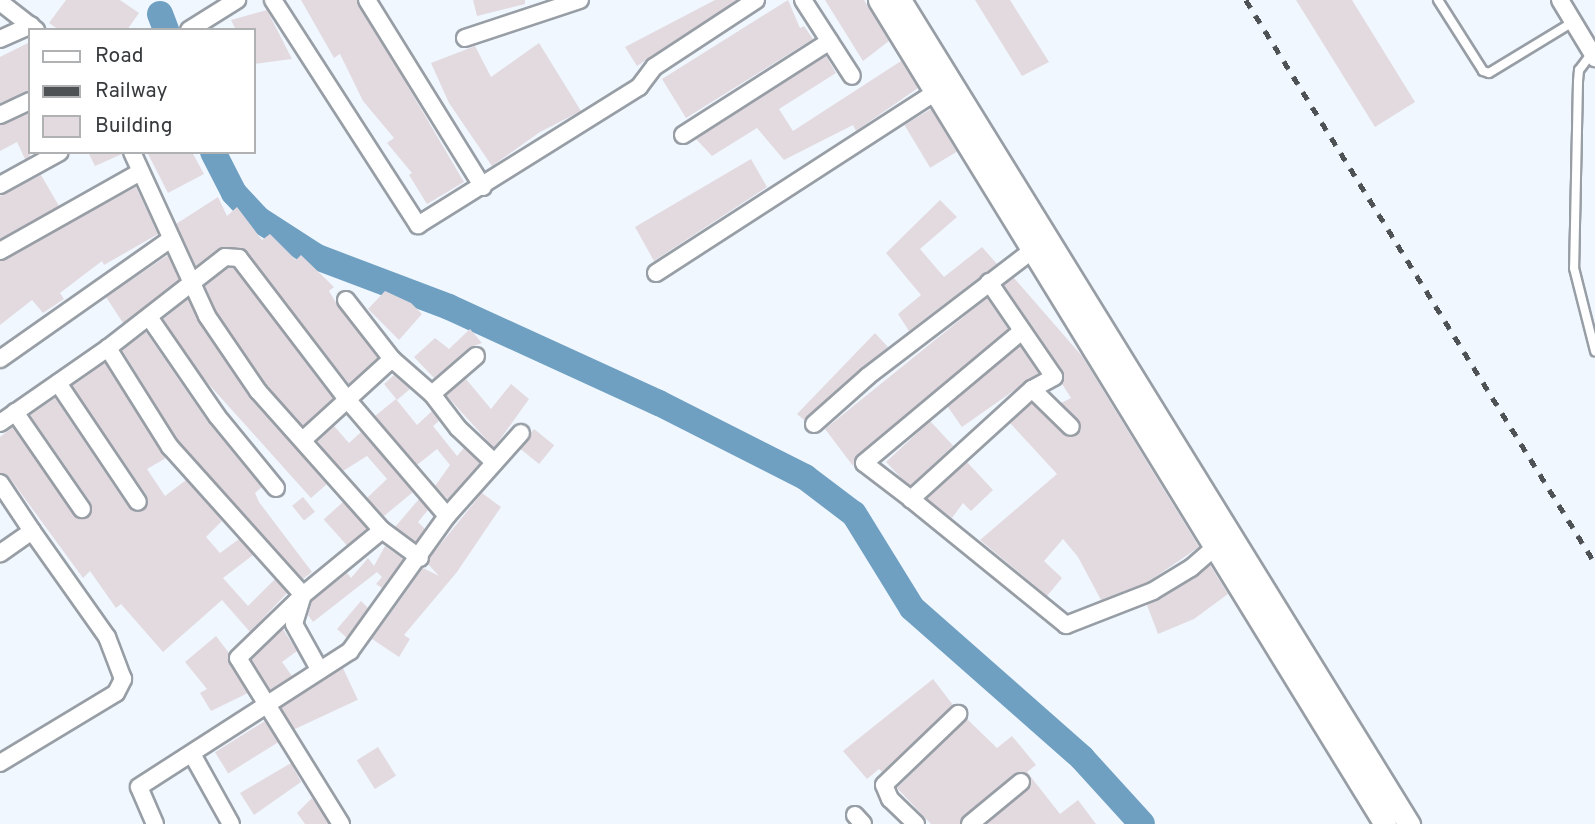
<!DOCTYPE html>
<html>
<head>
<meta charset="utf-8">
<style>
  body { margin:0 }
  #map { position:relative; width:1595px; height:824px; overflow:hidden; background:#f0f7ff; font-family:Overpass,sans-serif }
  div>[style] { position:absolute }
  .river>* { height:26px; margin:-13px; padding:0 13px; transform-origin:13px; border-radius:13px; background:#6fa0c2 }
  .building>* { inset:0; background:#e3dae0; transform-origin:0 0 }
  .roads { filter:drop-shadow(2px 0 #989ea5) drop-shadow(-2px 0 #989ea5) drop-shadow(0 2px #989ea5) drop-shadow(0 -2px #989ea5) }
  .lane>* { height:8px; margin:-4px; padding:0 4px; transform-origin:4px; border-radius:4px; background:#fff }
  .street>* { height:16px; margin:-8px; padding:0 8px; transform-origin:8px; border-radius:8px; background:#fff }
  .secondary>* { height:21px; margin:-10.5px; padding:0 10.5px; transform-origin:10.5px; border-radius:10.5px; background:#fff }
  .rail>* { height:4.5px; margin-top:-2.25px; transform-origin:0; background:repeating-linear-gradient(90deg,#4e5255 0 9px,transparent 0 18px) }
  span { translate:-50% -50%; white-space:nowrap; text-align:center; line-height:1.15; -webkit-text-stroke:7px #fff; paint-order:stroke }
  .legend { position:absolute; left:28px; top:28px; width:228px; height:126px; box-sizing:border-box; background:#fff; border:2px solid #afb1b2; margin:0; padding:9px 12px; list-style:none; font-size:21px; color:#383b3e }
  .legend li { display:flex; align-items:center; gap:14px; height:35px }
  .legend b { width:35px; border:2px solid #afb1b2 }
</style>
</head>
<body>
<div id="map">
  <div class="river">
    <i style="left:160px;top:14px;width:17px;rotate:69deg"></i>
    <i style="left:213px;top:152px;width:46px;rotate:62.9deg"></i>
    <i style="left:234px;top:193px;width:35px;rotate:47deg"></i>
    <i style="left:258px;top:219px;width:70px;rotate:32.8deg"></i>
    <i style="left:317px;top:257px;width:141px;rotate:20.7deg"></i>
    <i style="left:449px;top:307px;width:231px;rotate:24.6deg"></i>
    <i style="left:659px;top:403px;width:164px;rotate:26.9deg"></i>
    <i style="left:805px;top:477px;width:61px;rotate:37.1deg"></i>
    <i style="left:854px;top:514px;width:110px;rotate:58.3deg"></i>
    <i style="left:912px;top:608px;width:227px;rotate:41.4deg"></i>
    <i style="left:1082px;top:758px;width:89px;rotate:47.7deg"></i>
  </div>
  <div class="building">
    <i style="clip-path:polygon(66px 0,120px 0,139px 13px,127px 30px,59px 30px,49px 23px)"></i>
    <i style="clip-path:polygon(301px 0,357px 0,464px 182px,427px 204px,409px 175px,412px 173px,387px 143px,394px 138px,363px 101px,340px 54px,334px 58px)"></i>
    <i style="clip-path:polygon(473px 0,525px 0,525px 4px,477px 16px)"></i>
    <i style="clip-path:polygon(715px 0,737px 0,637px 66px,625px 47px)"></i>
    <i style="clip-path:polygon(788px 0,800px 28px,804px 26px,813px 39px,686px 118px,662px 79px)"></i>
    <i style="clip-path:polygon(825px 0,864px 0,889px 41px,863px 61px)"></i>
    <i style="clip-path:polygon(975px 0,1010px 0,1049px 62px,1022px 76px)"></i>
    <i style="clip-path:polygon(1296px 0,1352px 0,1415px 102px,1375px 127px)"></i>
    <i style="clip-path:polygon(267px 10px,292px 59px,254px 64px,254px 30px,236px 30px,231px 20px)"></i>
    <i style="clip-path:polygon(30px 42px,30px 91px,0 103px,0 57px)"></i>
    <i style="clip-path:polygon(539px 43px,581px 111px,540px 132px,492px 166px,449px 103px,431px 63px,475px 46px,491px 77px)"></i>
    <i style="clip-path:polygon(826px 56px,836px 73px,779px 109px,793px 131px,901px 61px,918px 88px,856px 131px,853px 125px,784px 160px,757px 128px,712px 156px,696px 139px)"></i>
    <i style="left:931px;top:109px;width:50px;height:31px;rotate:59deg"></i>
    <i style="clip-path:polygon(30px 113px,30px 157px,25px 159px,17px 142px,0 151px,0 125px)"></i>
    <i style="clip-path:polygon(88px 152px,122px 152px,122px 154px,95px 166px)"></i>
    <i style="clip-path:polygon(147px 152px,192px 152px,204px 174px,168px 193px)"></i>
    <i style="clip-path:polygon(751px 159px,767px 187px,654px 261px,635px 227px)"></i>
    <i style="clip-path:polygon(41px 175px,59px 206px,0 239px,0 196px)"></i>
    <i style="clip-path:polygon(136px 187px,158px 234px,104px 265px,102px 261px,60px 293px,64px 299px,43px 313px,32px 300px,0 325px,0 261px)"></i>
    <i style="clip-path:polygon(218px 197px,227px 216px,237px 207px,262px 240px,270px 234px,296px 260px,301px 255px,334px 287px,329px 291px,338px 306px,378px 358px,349px 384px,244px 249px,219px 248px,196px 266px,176px 224px)"></i>
    <i style="clip-path:polygon(940px 200px,957px 217px,920px 249px,944px 277px,982px 247px,997px 264px,909px 331px,898px 314px,921px 295px,886px 253px)"></i>
    <i style="clip-path:polygon(168px 255px,179px 280px,123px 323px,106px 297px)"></i>
    <i style="clip-path:polygon(228px 268px,234px 268px,333px 398px,303px 426px,266px 385px,216px 311px,205px 286px)"></i>
    <i style="clip-path:polygon(1014px 278px,1082px 356px,1199px 547px,1148px 582px,1101px 600px,1078px 557px,1063px 539px,1044px 561px,1062px 578px,1047px 596px,980px 540px,1057px 474px,1010px 423px,1032px 403px,1068px 437px,1081px 429px,1061px 403px,1071px 398px,1062px 384px,1063px 371px,1004px 285px)"></i>
    <i style="clip-path:polygon(385px 291px,411px 303px,422px 314px,399px 340px,368px 309px)"></i>
    <i style="clip-path:polygon(987px 298px,1008px 329px,857px 455px,853px 466px,825px 429px)"></i>
    <i style="clip-path:polygon(188px 299px,249px 397px,327px 484px,311px 498px,204px 379px,163px 319px)"></i>
    <i style="clip-path:polygon(470px 329px,482px 343px,469px 348px,434px 378px,414px 357px,435px 338px,449px 349px)"></i>
    <i style="clip-path:polygon(146px 332px,208px 422px,262px 487px,255px 493px,259px 502px,312px 572px,303px 579px,178px 441px,122px 350px)"></i>
    <i style="clip-path:polygon(875px 333px,888px 347px,804px 420px,797px 414px)"></i>
    <i style="left:1020px;top:346px;width:33px;height:94px;rotate:55deg"></i>
    <i style="clip-path:polygon(105px 363px,166px 458px,147px 469px,165px 496px,186px 480px,222px 521px,206px 537px,220px 553px,239px 539px,253px 555px,223px 578px,248px 606px,275px 579px,287px 593px,250px 632px,222px 600px,163px 652px,121px 604px,116px 608px,90px 571px,83px 578px,9px 477px,0 473px,0 437px,13px 427px,74px 515px,84px 519px,91px 514px,91px 503px,30px 415px,55px 398px,129px 508px,144px 510px,147px 496px,72px 386px)"></i>
    <i style="clip-path:polygon(394px 375px,410px 389px,397px 400px,384px 384px)"></i>
    <i style="clip-path:polygon(466px 379px,491px 409px,511px 384px,529px 399px,494px 448px,446px 395px)"></i>
    <i style="clip-path:polygon(396px 399px,417px 425px,432px 411px,439px 421px,433px 426px,457px 456px,464px 448px,480px 463px,448px 499px,435px 486px,450px 465px,437px 449px,417px 465px,375px 416px)"></i>
    <i style="left:930px;top:421px;width:34px;height:60px;rotate:47deg"></i>
    <i style="clip-path:polygon(334px 426px,349px 443px,361px 432px,413px 492px,384px 516px,367px 498px,387px 479px,367px 456px,343px 471px,317px 441px)"></i>
    <i style="left:534px;top:429px;width:26px;height:24px;rotate:39deg"></i>
    <i style="clip-path:polygon(967px 462px,993px 490px,971px 511px,963px 503px,952px 518px,927px 499px)"></i>
    <i style="clip-path:polygon(482px 493px,501px 507px,457px 572px,404px 635px,410px 639px,399px 657px,372px 639px,423px 568px,439px 576px,428px 564px,430px 557px)"></i>
    <i style="left:303px;top:497px;width:19px;height:14px;rotate:51deg"></i>
    <i style="clip-path:polygon(419px 499px,428px 510px,418px 522px,425px 529px,416px 542px,395px 527px)"></i>
    <i style="left:343px;top:502px;width:36px;height:26px;rotate:48deg"></i>
    <i style="clip-path:polygon(385px 546px,403px 559px,382px 588px,376px 584px,382px 577px,377px 572px,313px 622px,308px 615px,312px 601px,347px 573px,351px 578px,368px 558px,374px 566px)"></i>
    <i style="clip-path:polygon(1210px 565px,1228px 594px,1194px 619px,1158px 634px,1147px 605px)"></i>
    <i style="clip-path:polygon(361px 601px,368px 608px,347px 638px,337px 629px)"></i>
    <i style="clip-path:polygon(283px 629px,297px 651px,282px 662px,292px 676px,270px 690px,251px 660px)"></i>
    <i style="clip-path:polygon(216px 636px,229px 653px,229px 663px,248px 693px,211px 711px,200px 693px,207px 689px,185px 662px)"></i>
    <i style="left:343px;top:668px;width:35px;height:74px;rotate:65deg"></i>
    <i style="clip-path:polygon(933px 679px,953px 705px,882px 772px,879px 769px,867px 779px,843px 751px)"></i>
    <i style="clip-path:polygon(967px 719px,997px 748px,1012px 736px,1036px 765px,1027px 772px,1060px 814px,1078px 800px,1096px 824px,987px 824px,1031px 786px,1029px 776px,1020px 772px,963px 816px,960px 824px,931px 824px,897px 788px)"></i>
    <i style="left:265px;top:721px;width:25px;height:59px;rotate:58deg"></i>
    <i style="left:378px;top:747px;width:34px;height:25px;rotate:58deg"></i>
    <i style="clip-path:polygon(291px 763px,301px 782px,254px 815px,240px 793px)"></i>
    <i style="clip-path:polygon(312px 798px,317px 805px,329px 824px,305px 824px,297px 813px)"></i>
  </div>
  <div class="roads">
    <div class="lane">
      <i style="left:1438px;top:0;width:84px;rotate:57.6deg"></i>
      <i style="left:1483px;top:71px;width:6px;rotate:18deg"></i>
      <i style="left:1489px;top:73px;width:98px;rotate:-31.3deg"></i>
      <i style="left:1592px;top:53px;width:21px;rotate:127deg"></i>
      <i style="left:1579px;top:70px;width:12px;rotate:95deg"></i>
      <i style="left:1578px;top:82px;width:186px;rotate:91.2deg"></i>
      <i style="left:1574px;top:268px;width:86px;rotate:75.8deg"></i>
    </div>
    <div class="street">
      <i style="left:273px;top:0;width:268px;rotate:57.2deg"></i>
      <i style="left:418px;top:225px;width:261px;rotate:-32deg"></i>
      <i style="left:639px;top:87px;width:25px;rotate:-53deg"></i>
      <i style="left:654px;top:67px;width:122px;rotate:-33.3deg"></i>
      <i style="left:367px;top:0;width:220px;rotate:58.2deg"></i>
      <i style="left:803px;top:0;width:90px;rotate:57.2deg"></i>
      <i style="left:1560px;top:0;width:68px;rotate:58.9deg"></i>
      <i style="left:0;top:2px;width:46px;rotate:37.9deg"></i>
      <i style="left:189px;top:30px;width:57px;rotate:-32deg"></i>
      <i style="left:465px;top:38px;width:121px;rotate:-18.3deg"></i>
      <i style="left:0;top:39px;width:34px;rotate:-24deg"></i>
      <i style="left:0;top:115px;width:33px;rotate:-25deg"></i>
      <i style="left:683px;top:135px;width:174px;rotate:-32.6deg"></i>
      <i style="left:132px;top:152px;width:180px;rotate:65.4deg"></i>
      <i style="left:207px;top:316px;width:91px;rotate:55.8deg"></i>
      <i style="left:258px;top:391px;width:186px;rotate:48.3deg"></i>
      <i style="left:382px;top:530px;width:47px;rotate:36.4deg"></i>
      <i style="left:0;top:185px;width:68px;rotate:-28.8deg"></i>
      <i style="left:0;top:251px;width:161px;rotate:-29.4deg"></i>
      <i style="left:656px;top:273px;width:333px;rotate:-32.9deg"></i>
      <i style="left:989px;top:282px;width:115px;rotate:55.6deg"></i>
      <i style="left:1054px;top:377px;width:25px;rotate:151deg"></i>
      <i style="left:1032px;top:389px;width:164px;rotate:137.7deg"></i>
      <i style="left:911px;top:499px;width:200px;rotate:39.1deg"></i>
      <i style="left:1066px;top:625px;width:93px;rotate:-21.3deg"></i>
      <i style="left:1153px;top:591px;width:44px;rotate:-31.2deg"></i>
      <i style="left:1191px;top:568px;width:32px;rotate:-41deg"></i>
      <i style="left:346px;top:300px;width:75px;rotate:52.1deg"></i>
      <i style="left:392px;top:359px;width:53px;rotate:41.2deg"></i>
      <i style="left:432px;top:394px;width:43px;rotate:52.6deg"></i>
      <i style="left:458px;top:428px;width:50px;rotate:43.4deg"></i>
      <i style="left:149px;top:317px;width:120px;rotate:55.5deg"></i>
      <i style="left:217px;top:416px;width:93px;rotate:50.7deg"></i>
      <i style="left:0;top:359px;width:209px;rotate:-35.1deg"></i>
      <i style="left:58px;top:383px;width:143px;rotate:56.1deg"></i>
      <i style="left:1032px;top:389px;width:54px;rotate:44.3deg"></i>
      <i style="left:432px;top:394px;width:58px;rotate:-40.8deg"></i>
      <i style="left:15px;top:412px;width:118px;rotate:55.4deg"></i>
      <i style="left:0;top:423px;width:131px;rotate:-34.8deg"></i>
      <i style="left:814px;top:424px;width:72px;rotate:-41.6deg"></i>
      <i style="left:868px;top:376px;width:208px;rotate:-37.4deg"></i>
      <i style="left:304px;top:439px;width:119px;rotate:-42.3deg"></i>
      <i style="left:0;top:483px;width:58px;rotate:56.3deg"></i>
      <i style="left:32px;top:531px;width:39px;rotate:145deg"></i>
      <i style="left:911px;top:499px;width:59px;rotate:-142.5deg"></i>
      <i style="left:864px;top:463px;width:206px;rotate:-39.9deg"></i>
      <i style="left:319px;top:669px;width:51px;rotate:-119.1deg"></i>
      <i style="left:294px;top:624px;width:30px;rotate:-73deg"></i>
      <i style="left:303px;top:595px;width:102px;rotate:-39.4deg"></i>
      <i style="left:192px;top:754px;width:80px;rotate:60.9deg"></i>
      <i style="left:0;top:763px;width:135px;rotate:-31.1deg"></i>
      <i style="left:116px;top:693px;width:16px;rotate:-63deg"></i>
      <i style="left:123px;top:679px;width:45px;rotate:-110.9deg"></i>
      <i style="left:107px;top:637px;width:130px;rotate:-125.3deg"></i>
      <i style="left:855px;top:815px;width:12px;rotate:48deg"></i>
      <i style="left:155px;top:824px;width:40px;rotate:-113.4deg"></i>
      <i style="left:139px;top:787px;width:251px;rotate:-32.8deg"></i>
      <i style="left:350px;top:651px;width:166px;rotate:-54.3deg"></i>
      <i style="left:447px;top:516px;width:111px;rotate:-48.3deg"></i>
      <i style="left:341px;top:824px;width:195px;rotate:-121.8deg"></i>
      <i style="left:238px;top:658px;width:91px;rotate:-44.1deg"></i>
      <i style="left:303px;top:595px;width:199px;rotate:-131.9deg"></i>
      <i style="left:170px;top:447px;width:117px;rotate:-122.1deg"></i>
      <i style="left:108px;top:348px;width:148px;rotate:-37.9deg"></i>
      <i style="left:225px;top:257px;width:14px;rotate:4deg"></i>
      <i style="left:239px;top:258px;width:176px;rotate:52.6deg"></i>
      <i style="left:346px;top:398px;width:155px;rotate:49.4deg"></i>
      <i style="left:916px;top:824px;width:36px;rotate:-136deg"></i>
      <i style="left:890px;top:799px;width:15px;rotate:-113deg"></i>
      <i style="left:884px;top:785px;width:103px;rotate:-43.8deg"></i>
      <i style="left:970px;top:824px;width:66px;rotate:-39.5deg"></i>
    </div>
    <div class="secondary">
      <i style="left:879px;top:0;width:967px;rotate:58.45deg"></i>
      <i style="left:900px;top:0;width:969px;rotate:58.3deg"></i>
    </div>
  </div>
  <div class="rail">
    <i style="left:1246px;top:0;width:662px;rotate:58.21deg"></i>
  </div>
  <ul class="legend">
  <li><b style="height:9px;background:#fff"></b>Road</li>
  <li><b style="height:9px;background:#4e5255"></b>Railway</li>
  <li><b style="height:19px;background:#e3dae0"></b>Building</li>
  </ul>
</div>
</body>
</html>
